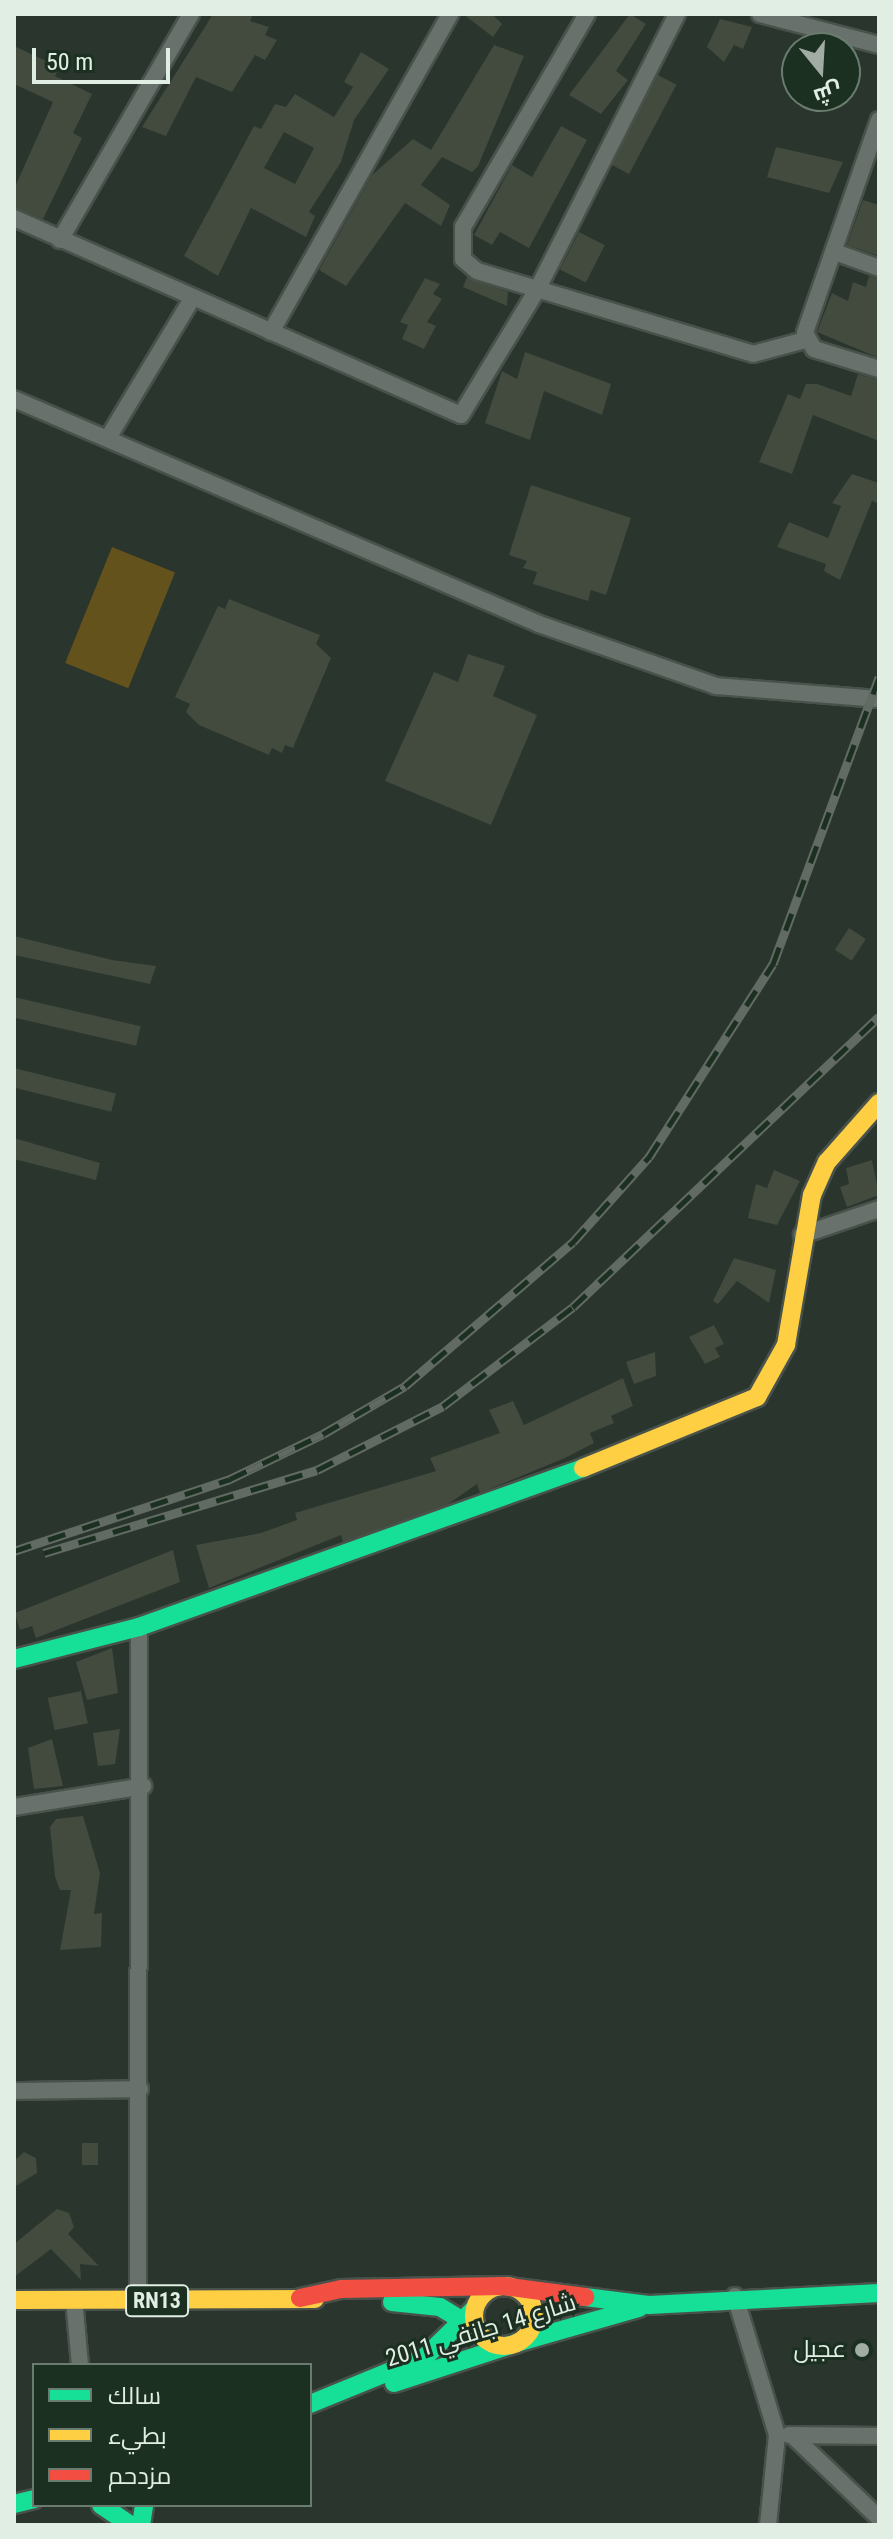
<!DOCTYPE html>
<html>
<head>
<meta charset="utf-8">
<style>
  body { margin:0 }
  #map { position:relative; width:893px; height:2539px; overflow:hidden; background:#2a352d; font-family:"Roboto Condensed",Cairo,sans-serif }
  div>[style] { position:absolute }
  .green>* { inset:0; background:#63521c; transform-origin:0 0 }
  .building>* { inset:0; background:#434a3e; transform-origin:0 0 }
  .roads { filter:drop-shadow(2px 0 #48524b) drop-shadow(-2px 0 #48524b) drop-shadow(0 2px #48524b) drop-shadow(0 -2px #48524b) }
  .street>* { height:16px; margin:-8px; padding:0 8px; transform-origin:8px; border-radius:8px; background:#68716b }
  .fast>* { height:18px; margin:-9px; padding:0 9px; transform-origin:9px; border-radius:9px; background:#16e098 }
  .slow>* { height:18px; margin:-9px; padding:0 9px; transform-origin:9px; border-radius:9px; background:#ffcf43 }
  .slow>.ring { margin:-9px; padding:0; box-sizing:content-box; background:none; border:18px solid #ffcf43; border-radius:50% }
  .jam>* { height:18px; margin:-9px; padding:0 9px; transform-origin:9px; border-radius:9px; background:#f24e42 }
  .rail>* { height:9px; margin-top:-4.5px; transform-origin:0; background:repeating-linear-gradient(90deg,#1b3021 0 18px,#616a63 0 36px); box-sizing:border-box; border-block:2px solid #616a63 }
  .dots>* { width:22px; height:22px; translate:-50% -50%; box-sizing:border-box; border:4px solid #1b3021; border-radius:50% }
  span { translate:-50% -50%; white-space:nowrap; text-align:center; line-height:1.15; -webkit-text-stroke:6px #1b3021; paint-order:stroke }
  .shield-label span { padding:2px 6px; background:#1b3021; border:2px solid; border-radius:6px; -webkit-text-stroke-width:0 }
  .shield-label { font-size:22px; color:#e1eee4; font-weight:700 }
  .street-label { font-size:24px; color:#e1eee4 }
  .poi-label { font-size:24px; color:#e1eee4 }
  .right { translate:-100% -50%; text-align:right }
  .frame { position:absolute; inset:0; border:16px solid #e1eee4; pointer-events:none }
  .legend { position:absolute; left:32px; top:2363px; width:280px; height:144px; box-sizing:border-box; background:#1b3021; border:2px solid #6a7c6f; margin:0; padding:10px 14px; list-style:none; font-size:24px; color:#e1eee4 }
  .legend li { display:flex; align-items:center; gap:16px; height:40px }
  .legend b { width:40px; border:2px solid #6a7c6f }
  .north { position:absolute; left:781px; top:32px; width:80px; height:80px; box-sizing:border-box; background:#1b3021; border:2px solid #6a7c6f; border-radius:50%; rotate:162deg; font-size:22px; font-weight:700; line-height:32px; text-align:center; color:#e1eee4 }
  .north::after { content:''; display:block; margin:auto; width:28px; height:36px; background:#a1ada4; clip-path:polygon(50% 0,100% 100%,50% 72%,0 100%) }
  .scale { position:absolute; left:32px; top:48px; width:138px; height:36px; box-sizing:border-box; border:4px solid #e1eee4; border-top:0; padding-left:10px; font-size:24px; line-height:28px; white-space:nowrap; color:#e1eee4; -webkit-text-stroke:6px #1b3021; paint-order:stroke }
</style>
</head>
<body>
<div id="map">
  <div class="green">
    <i style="left:112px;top:547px;width:68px;height:125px;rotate:22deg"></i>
  </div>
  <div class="building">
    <i style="clip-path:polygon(213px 14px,253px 14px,250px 21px,269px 27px,265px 35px,277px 40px,265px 60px,255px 55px,232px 92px,196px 77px,166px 136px,142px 127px)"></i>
    <i style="clip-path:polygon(463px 14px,492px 14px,502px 24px,493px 37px)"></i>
    <i style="clip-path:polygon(630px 14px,646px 24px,616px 71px,628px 80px,601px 114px,569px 95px)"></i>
    <i style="clip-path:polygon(720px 19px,752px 27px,743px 49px,734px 45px,724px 62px,707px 47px)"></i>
    <i style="clip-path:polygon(494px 45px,524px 56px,478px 166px,472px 172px,442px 157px,421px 185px,450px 205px,441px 226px,405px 203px,346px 286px,319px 270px,372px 175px,413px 139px,431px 150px)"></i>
    <i style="clip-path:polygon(14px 46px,59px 67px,55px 76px,92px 94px,73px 133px,82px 138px,43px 219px,14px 207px,14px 189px,53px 102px,14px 84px)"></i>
    <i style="clip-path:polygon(evenodd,361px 52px,389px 69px,354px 120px,341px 162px,309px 212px,315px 216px,306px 237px,251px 208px,218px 276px,184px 256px,254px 126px,261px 129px,275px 104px,286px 107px,295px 94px,334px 117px,353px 87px,344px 82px,361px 52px,284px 132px,314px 148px,295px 184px,264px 168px,284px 132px)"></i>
    <i style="left:658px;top:75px;width:21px;height:101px;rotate:28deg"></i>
    <i style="clip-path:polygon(561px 126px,587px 140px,529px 248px,500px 232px,492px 245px,474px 235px,512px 165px,532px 177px)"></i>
    <i style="clip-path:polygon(776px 147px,843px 162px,829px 193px,767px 177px)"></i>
    <i style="clip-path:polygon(863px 200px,879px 205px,879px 256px,847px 245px)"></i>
    <i style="left:579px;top:232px;width:29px;height:42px;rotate:27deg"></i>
    <i style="clip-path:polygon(869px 276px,879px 279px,879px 358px,817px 332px,832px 293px,848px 301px,853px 282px,866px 287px)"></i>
    <i style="clip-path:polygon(467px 277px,508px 292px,507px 306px,463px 287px)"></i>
    <i style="clip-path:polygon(425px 278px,440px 284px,433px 294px,442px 299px,427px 322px,436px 326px,424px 349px,402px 339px,408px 325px,400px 322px)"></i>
    <i style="clip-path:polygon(525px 352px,611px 384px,602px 415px,544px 391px,530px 440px,485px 423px,502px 371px,517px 379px)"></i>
    <i style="clip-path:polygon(858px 374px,879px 380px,879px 441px,813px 415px,792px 474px,759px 462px,788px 394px,800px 399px,806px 384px,817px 384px,851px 396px)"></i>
    <i style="clip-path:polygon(852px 474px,879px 483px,879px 504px,872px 501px,840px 580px,824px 571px,826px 564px,777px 547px,789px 522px,828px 538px,841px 506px,832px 503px)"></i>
    <i style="clip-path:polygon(531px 485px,631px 518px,606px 595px,591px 590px,588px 601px,533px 584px,537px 572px,523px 568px,527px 561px,509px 555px)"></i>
    <i style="clip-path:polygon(229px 599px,320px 635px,316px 644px,331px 658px,293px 748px,285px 745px,282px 753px,272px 748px,269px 755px,199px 725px,186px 712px,190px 704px,175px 697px,218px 606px,225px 609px)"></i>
    <i style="clip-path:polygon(468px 654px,505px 666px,493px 696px,537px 715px,491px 825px,385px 781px,434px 672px,458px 682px)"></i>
    <i style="left:849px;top:928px;width:20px;height:26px;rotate:33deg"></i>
    <i style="clip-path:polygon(14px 936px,112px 960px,156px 966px,150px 984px,113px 976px,14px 955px)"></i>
    <i style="left:14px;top:997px;width:130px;height:20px;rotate:13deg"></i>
    <i style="left:14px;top:1068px;width:105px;height:19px;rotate:14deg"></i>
    <i style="clip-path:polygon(14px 1138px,100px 1163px,96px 1180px,14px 1159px)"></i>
    <i style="clip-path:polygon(872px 1160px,879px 1195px,847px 1207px,840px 1187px,849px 1184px,846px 1168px)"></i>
    <i style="clip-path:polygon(774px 1170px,800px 1181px,777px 1225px,748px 1218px,756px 1184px,767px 1188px)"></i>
    <i style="clip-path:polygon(734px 1258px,776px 1270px,769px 1303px,737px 1281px,718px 1304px,713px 1301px)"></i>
    <i style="clip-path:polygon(714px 1325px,724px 1344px,715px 1348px,720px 1357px,705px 1364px,689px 1337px)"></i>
    <i style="clip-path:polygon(655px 1352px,656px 1376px,634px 1384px,626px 1362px)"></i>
    <i style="clip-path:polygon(623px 1378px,633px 1406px,611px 1416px,614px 1423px,590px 1433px,594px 1443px,565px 1458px,480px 1493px,477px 1484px,441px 1509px,343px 1542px,341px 1535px,209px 1588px,196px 1545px,261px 1533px,297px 1520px,295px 1513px,436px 1471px,430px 1458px,500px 1433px,489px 1410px,513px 1401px,524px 1425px)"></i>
    <i style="clip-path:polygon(173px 1550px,180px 1582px,36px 1638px,32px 1626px,20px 1630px,15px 1613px)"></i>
    <i style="clip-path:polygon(112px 1648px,118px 1693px,87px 1700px,76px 1662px)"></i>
    <i style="left:81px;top:1691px;width:33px;height:34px;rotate:78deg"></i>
    <i style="clip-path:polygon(120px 1729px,115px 1764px,98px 1766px,93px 1733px)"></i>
    <i style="clip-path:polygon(52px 1739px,63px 1786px,34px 1789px,28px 1748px)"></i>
    <i style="clip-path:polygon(83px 1816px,100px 1873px,94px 1914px,102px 1913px,101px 1947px,60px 1950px,71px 1890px,60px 1890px,55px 1877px,50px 1827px,56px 1819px)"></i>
    <i style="left:82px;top:2143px;width:16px;height:22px"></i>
    <i style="clip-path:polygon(24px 2152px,36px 2158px,37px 2173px,14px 2187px,14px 2161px)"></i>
    <i style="clip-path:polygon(57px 2209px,69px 2213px,74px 2227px,68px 2234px,99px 2266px,80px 2264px,81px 2280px,51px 2249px,14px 2277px,14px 2244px)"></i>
  </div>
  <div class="roads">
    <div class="street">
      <i style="left:587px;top:14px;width:246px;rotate:120.2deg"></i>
      <i style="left:463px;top:227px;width:32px;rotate:90deg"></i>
      <i style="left:463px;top:259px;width:18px;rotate:41deg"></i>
      <i style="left:477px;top:271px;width:288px;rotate:16.7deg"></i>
      <i style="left:753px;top:354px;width:54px;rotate:-15.1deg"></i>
      <i style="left:760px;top:14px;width:123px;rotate:14.6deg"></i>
      <i style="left:879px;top:120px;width:225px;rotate:109.2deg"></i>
      <i style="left:805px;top:333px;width:18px;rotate:61deg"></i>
      <i style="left:814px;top:349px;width:68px;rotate:17.1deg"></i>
      <i style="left:14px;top:218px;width:488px;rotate:23.8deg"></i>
      <i style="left:461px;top:415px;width:146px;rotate:-58.7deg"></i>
      <i style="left:537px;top:290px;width:309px;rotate:-63.1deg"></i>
      <i style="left:60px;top:240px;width:261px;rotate:-59.9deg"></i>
      <i style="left:835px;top:252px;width:47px;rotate:20deg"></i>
      <i style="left:271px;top:332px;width:365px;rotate:-60.6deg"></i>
      <i style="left:14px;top:399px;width:571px;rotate:23.2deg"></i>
      <i style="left:539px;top:624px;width:188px;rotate:19.3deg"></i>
      <i style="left:716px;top:686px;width:164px;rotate:4.6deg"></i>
      <i style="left:108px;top:438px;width:159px;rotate:-58.9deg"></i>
      <i style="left:802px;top:1235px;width:81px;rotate:-18.7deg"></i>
      <i style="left:14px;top:1807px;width:131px;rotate:-9.2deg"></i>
      <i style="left:14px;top:2091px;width:126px;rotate:-0.9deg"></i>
      <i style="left:735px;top:2296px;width:145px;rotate:73.2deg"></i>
      <i style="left:777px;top:2435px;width:90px;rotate:95.7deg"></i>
      <i style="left:74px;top:2299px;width:66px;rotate:84.8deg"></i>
      <i style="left:138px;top:2301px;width:674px;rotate:-89.91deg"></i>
      <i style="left:789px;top:2435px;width:90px;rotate:0.6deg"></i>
      <i style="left:792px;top:2435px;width:120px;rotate:43.7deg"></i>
    </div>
    <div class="fast">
      <i style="left:14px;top:1659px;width:129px;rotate:-14.4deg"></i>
      <i style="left:139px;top:1627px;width:472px;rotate:-19.7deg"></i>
      <i style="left:585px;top:2297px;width:64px;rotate:7.1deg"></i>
      <i style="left:649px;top:2305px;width:230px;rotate:-3deg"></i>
      <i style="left:392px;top:2302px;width:48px;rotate:5.9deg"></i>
      <i style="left:440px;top:2307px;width:42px;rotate:31.4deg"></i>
      <i style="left:516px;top:2343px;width:128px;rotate:-15.9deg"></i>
      <i style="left:394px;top:2383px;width:122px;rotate:-18.1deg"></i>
      <i style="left:310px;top:2404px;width:124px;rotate:-22.2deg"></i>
      <i style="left:425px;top:2357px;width:69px;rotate:-44.4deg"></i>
      <i style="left:14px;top:2504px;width:21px;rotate:-14deg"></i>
      <i style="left:101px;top:2505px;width:36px;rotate:34deg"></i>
      <i style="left:141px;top:2525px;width:20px;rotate:-81deg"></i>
    </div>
    <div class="slow">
      <i style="left:583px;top:1468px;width:188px;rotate:-22.2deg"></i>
      <i style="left:757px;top:1397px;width:60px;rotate:-60.9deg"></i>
      <i style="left:786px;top:1345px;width:152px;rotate:-80.2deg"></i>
      <i style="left:812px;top:1195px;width:36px;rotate:-66deg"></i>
      <i style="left:827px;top:1162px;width:79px;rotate:-48.6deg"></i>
      <i class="ring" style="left:474px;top:2286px;width:42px;height:42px"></i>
      <i style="left:14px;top:2300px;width:301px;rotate:-0.2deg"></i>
    </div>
    <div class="jam">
      <i style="left:300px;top:2298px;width:42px;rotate:-12.4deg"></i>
      <i style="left:341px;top:2289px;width:162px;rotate:-1.1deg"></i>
      <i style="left:503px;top:2286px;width:83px;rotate:7.6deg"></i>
    </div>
  </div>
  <div class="rail">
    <i style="left:14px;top:1551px;width:228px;rotate:-18.4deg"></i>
    <i style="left:230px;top:1479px;width:103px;rotate:-25.8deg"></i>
    <i style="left:323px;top:1434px;width:95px;rotate:-30.3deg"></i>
    <i style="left:405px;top:1386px;width:221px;rotate:-40.6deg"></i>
    <i style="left:573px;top:1242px;width:114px;rotate:-48.2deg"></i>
    <i style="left:649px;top:1157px;width:229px;rotate:-57.3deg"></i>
    <i style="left:773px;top:964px;width:306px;rotate:-69.7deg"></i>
    <i style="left:44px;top:1553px;width:285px;rotate:-16.9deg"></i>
    <i style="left:317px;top:1470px;width:141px;rotate:-26.9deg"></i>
    <i style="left:443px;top:1406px;width:163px;rotate:-37.3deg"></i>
    <i style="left:573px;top:1307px;width:422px;rotate:-43.5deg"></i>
  </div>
  <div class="dots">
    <i style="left:862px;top:2350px;background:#a1ada4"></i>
  </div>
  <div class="shield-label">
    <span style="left:157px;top:2301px">RN13</span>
  </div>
  <div class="street-label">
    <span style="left:481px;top:2331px;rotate:-17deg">شارع 14 جانفي 2011</span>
  </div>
  <div class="poi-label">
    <span class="right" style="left:846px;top:2350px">عجيل</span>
  </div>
  <div class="frame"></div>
  <ul class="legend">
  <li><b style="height:10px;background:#16e098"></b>سالك</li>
  <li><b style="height:10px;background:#ffcf43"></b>بطيء</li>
  <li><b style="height:10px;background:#f24e42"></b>مزدحم</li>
  </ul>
  <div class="north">ش</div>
  <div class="scale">50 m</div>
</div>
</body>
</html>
